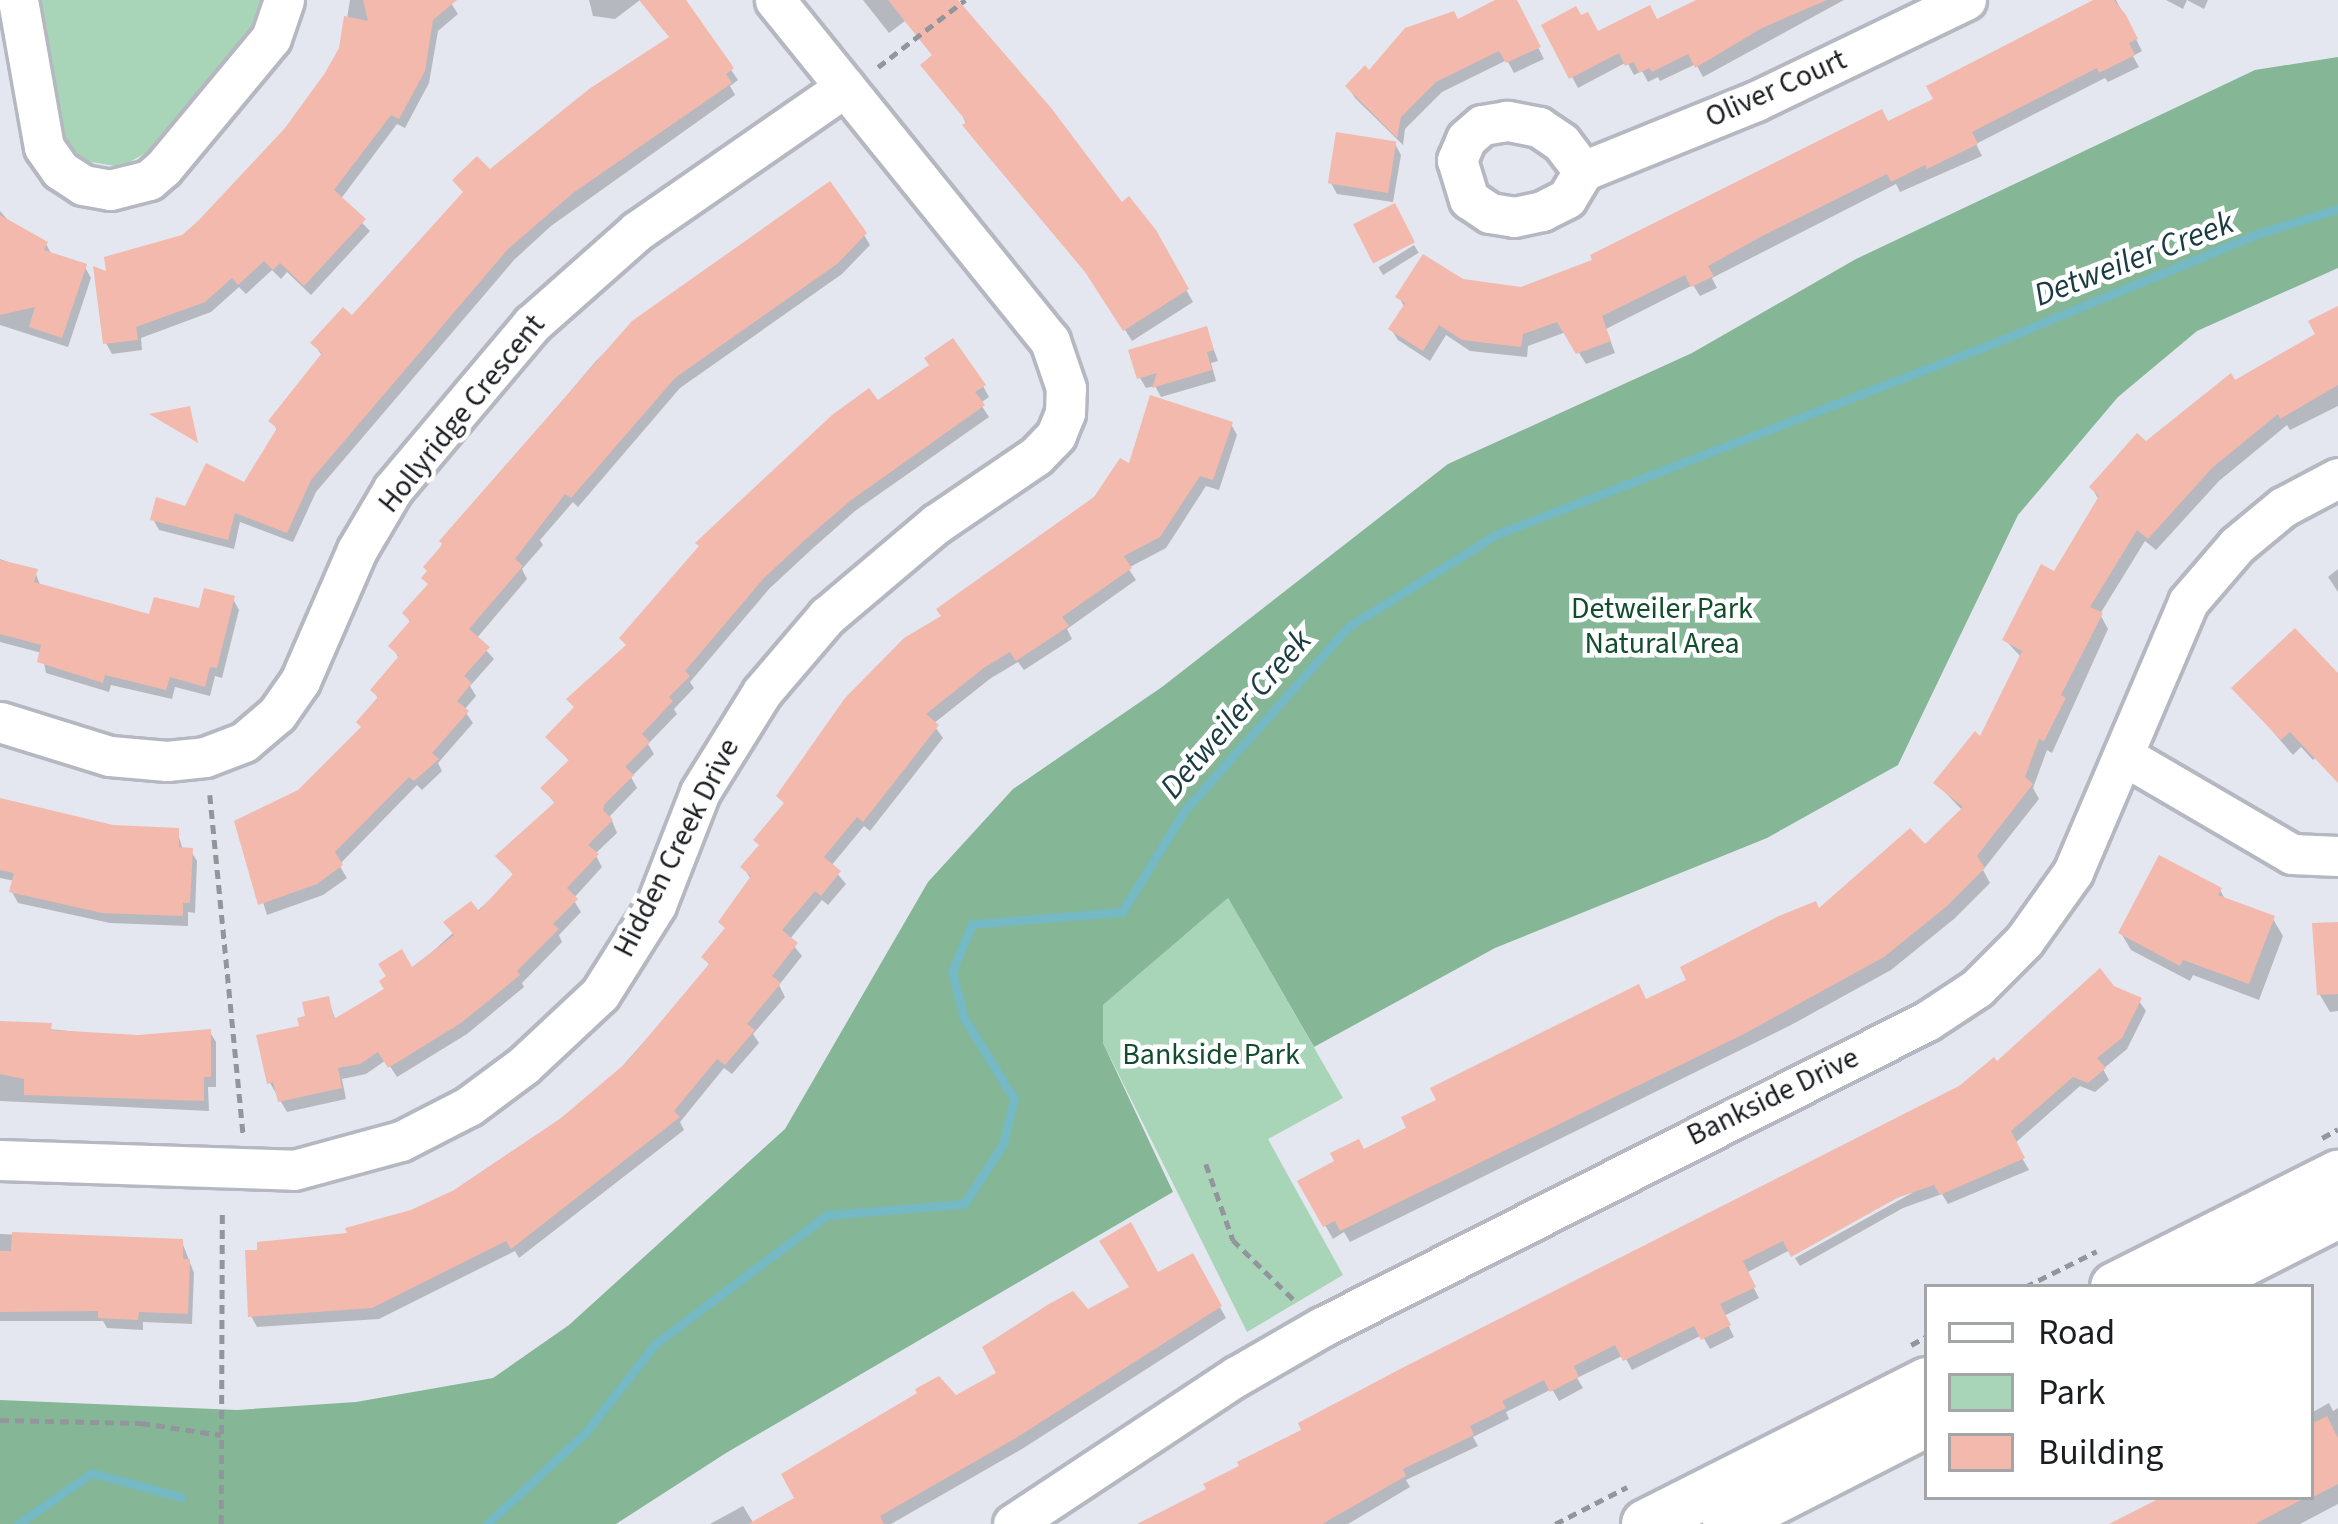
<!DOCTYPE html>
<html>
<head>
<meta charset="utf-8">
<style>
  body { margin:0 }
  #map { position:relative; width:2338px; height:1524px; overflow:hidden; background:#e4e7f0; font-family:"Source Sans 3",sans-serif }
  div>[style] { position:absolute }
  .green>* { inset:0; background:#a8d5b7 }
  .forest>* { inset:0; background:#85b696 }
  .shadow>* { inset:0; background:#0003; transform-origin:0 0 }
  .stream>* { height:9px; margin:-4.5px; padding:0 4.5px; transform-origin:4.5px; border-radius:4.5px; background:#75b9c4 }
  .building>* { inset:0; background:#f3b9ac; transform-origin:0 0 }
  .path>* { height:4.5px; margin-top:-2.25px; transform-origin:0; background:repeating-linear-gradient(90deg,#93959c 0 9px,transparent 0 15px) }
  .roads { filter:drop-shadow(3px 0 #b5b8c0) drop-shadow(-3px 0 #b5b8c0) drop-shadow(0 3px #b5b8c0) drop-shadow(0 -3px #b5b8c0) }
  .minor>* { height:39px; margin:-19.5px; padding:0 19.5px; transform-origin:19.5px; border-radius:19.5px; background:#fff }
  .major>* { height:48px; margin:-24px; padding:0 24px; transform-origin:24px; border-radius:24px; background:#fff }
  span { translate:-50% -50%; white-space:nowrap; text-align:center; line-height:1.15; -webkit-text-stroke:9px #fff; paint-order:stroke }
  .street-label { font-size:30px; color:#1c1d20 }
  .park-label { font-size:30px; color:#124d2d }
  .water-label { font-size:33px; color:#193b41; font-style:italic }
  .legend { position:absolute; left:1924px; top:1284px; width:390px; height:216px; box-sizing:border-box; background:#fff; border:3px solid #a4a5a6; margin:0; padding:15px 21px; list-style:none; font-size:36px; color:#1c1d20 }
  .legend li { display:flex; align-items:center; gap:24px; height:60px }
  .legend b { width:60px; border:3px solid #a4a5a6 }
</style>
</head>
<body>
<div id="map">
  <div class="green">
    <i style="clip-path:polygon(37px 0,261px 0,251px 32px,149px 151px,121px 167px,85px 161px,61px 138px)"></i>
    <i style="clip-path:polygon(1228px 898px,1343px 1098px,1268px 1139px,1343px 1275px,1247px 1332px,1103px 1043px,1103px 1005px)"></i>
  </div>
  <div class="forest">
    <i style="clip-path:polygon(2338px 57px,2338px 268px,2197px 331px,2118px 397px,2018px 515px,1898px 765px,1767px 838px,1495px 948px,1314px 1047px,1228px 898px,1103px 1005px,1103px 1043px,1173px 1192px,726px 1453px,616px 1524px,0 1524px,0 1400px,237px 1410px,356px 1402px,493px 1378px,569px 1325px,785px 1129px,928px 882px,1013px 789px,1162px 687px,1448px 464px,1692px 353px,1856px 259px,2255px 70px)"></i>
  </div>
  <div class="shadow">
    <i style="clip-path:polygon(350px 0,449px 0,458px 14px,438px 31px,429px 83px,405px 128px,397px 124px,340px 200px,370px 231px,311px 295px,287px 272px,281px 279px,272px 270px,246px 294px,239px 287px,211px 312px,141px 338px,142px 350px,112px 354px,106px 343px,109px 275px,183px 238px,287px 130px,342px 49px)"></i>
    <i style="clip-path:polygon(589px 0,665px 0,687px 6px,738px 80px,730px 86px,735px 95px,551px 226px,514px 260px,316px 492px,293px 542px,240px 522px,234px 549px,159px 530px,153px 519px,245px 486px,278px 432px,272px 421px,323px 357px,314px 344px,352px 319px,465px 194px,455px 180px,490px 173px,671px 39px,640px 0,615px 19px,593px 16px)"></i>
    <i style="clip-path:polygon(863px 0,955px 0,1121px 207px,1153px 231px,1193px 302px,1132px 341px,1096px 284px,973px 138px,934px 57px,905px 21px,889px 33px)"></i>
    <i style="clip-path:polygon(1501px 0,1514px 0,1544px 59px,1514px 73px,1507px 60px,1442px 92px,1405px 129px,1403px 145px,1355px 98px,1348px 87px)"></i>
    <i style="clip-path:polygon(1703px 0,1844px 0,1703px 77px,1696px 64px,1660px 81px,1658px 77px,1648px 82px,1642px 71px,1634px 75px,1627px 62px,1578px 88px,1545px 26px,1598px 34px,1656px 22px)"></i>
    <i style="clip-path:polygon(2101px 0,2116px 0,2142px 51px,2133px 56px,2139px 67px,2108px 82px,2105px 78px,1976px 144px,1982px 156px,1900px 192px,1896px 184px,1712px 278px,1717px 288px,1700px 296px,1693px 285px,1606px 329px,1615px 353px,1586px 364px,1566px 332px,1528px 346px,1527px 357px,1470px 351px,1446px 335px,1430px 361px,1398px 340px,1391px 329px,1405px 308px,1399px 297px,1462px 282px,1521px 290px,1596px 262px,1937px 100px)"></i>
    <i style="clip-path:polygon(2166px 0,2208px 0,2204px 9px,2187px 0,2183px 9px)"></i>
    <i style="clip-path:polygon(1395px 144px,1401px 155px,1393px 202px,1337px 194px,1331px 183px)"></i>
    <i style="clip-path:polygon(0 211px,13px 226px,46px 244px,53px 257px,85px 267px,91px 278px,68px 347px,0 325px)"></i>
    <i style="clip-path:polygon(864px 235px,870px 245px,842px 274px,680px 388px,578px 507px,573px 502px,540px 540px,543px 545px,522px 569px,527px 579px,476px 639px,494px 659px,470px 686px,476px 696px,464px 710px,473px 723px,438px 763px,442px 771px,422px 790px,417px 785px,339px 865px,347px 878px,323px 895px,267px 915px,238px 822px,300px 793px,363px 729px,379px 700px,373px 690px,400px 660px,392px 647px,411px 624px,406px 614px,430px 587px,425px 579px,443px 542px,596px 361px,644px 314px)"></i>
    <i style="left:1414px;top:245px;width:9px;height:42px;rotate:58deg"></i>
    <i style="clip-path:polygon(2338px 309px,2338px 406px,2290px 430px,2287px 425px,2219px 481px,2156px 550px,2145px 541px,2100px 614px,2108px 629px,2052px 753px,2047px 750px,2033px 788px,2039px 799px,1983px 870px,1990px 883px,1954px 919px,1891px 970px,1791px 1025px,1350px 1242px,1344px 1232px,1333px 1239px,1301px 1183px,1819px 912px,1925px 848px,1963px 811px,1937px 784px,1981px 740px,2022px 658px,2005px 640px,2055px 575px,2099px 500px,2092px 488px,2234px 384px,2319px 335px)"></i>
    <i style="clip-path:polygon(1206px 329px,1218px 361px,1211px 363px,1216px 381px,1161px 397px,1155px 386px,1146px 388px,1140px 378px)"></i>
    <i style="clip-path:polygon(983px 386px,989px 397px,980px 403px,989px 417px,855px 511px,812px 549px,769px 589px,690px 682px,694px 688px,674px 709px,677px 714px,648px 744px,654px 754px,631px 777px,637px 788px,610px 816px,617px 833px,595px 854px,602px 867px,573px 899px,581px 912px,559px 935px,562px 942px,522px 983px,524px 987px,467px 1034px,397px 1077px,386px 1060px,366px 1074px,342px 1079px,346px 1099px,287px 1112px,270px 1083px,302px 1028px,328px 1000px,336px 1021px,411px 971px,515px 877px,499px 857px,556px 805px,544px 789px,570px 762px,549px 737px,877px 404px)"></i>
    <i style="clip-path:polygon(1231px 424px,1237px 435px,1219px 490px,1206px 486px,1166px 548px,1128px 568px,1136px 580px,1067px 629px,1072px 639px,1024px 670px,1018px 662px,991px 678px,933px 724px,943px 738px,870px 831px,864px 826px,831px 866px,846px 884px,828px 905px,822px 900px,789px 940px,802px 956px,779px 985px,785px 997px,753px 1034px,759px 1043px,732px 1074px,724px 1068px,680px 1122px,684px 1130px,519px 1258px,515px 1251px,379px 1319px,257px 1327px,251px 1316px,350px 1236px,412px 1213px,484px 1175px,596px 1096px,710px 967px,705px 957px,727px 931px,721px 922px,752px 881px,744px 868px,786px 806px,780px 796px,944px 618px,1130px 468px)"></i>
    <i style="clip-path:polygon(0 559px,35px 572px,41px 587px,151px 618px,202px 612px,233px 599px,239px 610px,222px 678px,215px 676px,210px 696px,175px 687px,172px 699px,111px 685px,109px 692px,46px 673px,42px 653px,0 642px)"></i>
    <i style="clip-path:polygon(2338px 569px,2338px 592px,2328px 577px)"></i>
    <i style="clip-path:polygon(2338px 677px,2338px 737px,2313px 760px,2301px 747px,2293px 755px,2235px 688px)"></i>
    <i style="clip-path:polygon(0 801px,113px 828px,177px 831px,183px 850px,191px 851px,197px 861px,195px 913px,188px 912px,188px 926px,110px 923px,18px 903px,12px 892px,15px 881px,0 878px)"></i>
    <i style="clip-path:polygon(2220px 890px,2226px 901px,2273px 919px,2283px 936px,2259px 1000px,2193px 975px,2190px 981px,2131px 950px,2121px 933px)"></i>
    <i style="clip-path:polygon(2338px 925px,2338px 1011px,2330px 1012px,2320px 995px)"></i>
    <i style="clip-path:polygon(2112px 988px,2139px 1001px,2146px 1011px,2127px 1049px,2103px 1069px,2109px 1080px,2095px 1092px,2080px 1086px,2014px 1144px,2029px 1170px,1948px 1204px,1942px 1194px,1903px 1208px,1800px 1266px,1795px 1258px,1912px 1193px,1909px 1188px,1746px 1273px,1759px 1298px,1724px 1316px,1734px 1337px,1710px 1349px,1702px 1335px,1632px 1370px,1624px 1355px,1577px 1378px,1583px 1388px,1559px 1401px,1552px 1389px,1506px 1412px,1509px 1419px,1473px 1437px,1478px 1446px,1406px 1480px,1410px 1487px,1348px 1524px,1155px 1524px,1961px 1089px)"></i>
    <i style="clip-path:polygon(0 1024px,138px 1038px,210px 1032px,216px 1042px,216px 1087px,208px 1087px,209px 1111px,0 1101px)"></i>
    <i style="clip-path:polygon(0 1234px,182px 1242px,194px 1273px,192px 1324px,143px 1322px,143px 1330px,107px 1328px,103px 1321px,0 1321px)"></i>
    <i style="clip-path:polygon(1192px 1257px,1226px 1318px,1022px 1449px,891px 1524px,754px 1524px,1000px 1374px,1088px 1313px)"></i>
    <i style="clip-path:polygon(2329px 1403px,2333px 1411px,2338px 1408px,2338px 1504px,2300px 1524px,2115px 1524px,2167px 1497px,2311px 1497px,2311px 1413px)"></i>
    <i style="clip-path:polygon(743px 1506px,754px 1524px,710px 1524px)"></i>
  </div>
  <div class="stream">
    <i style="left:18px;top:1524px;width:90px;rotate:-34.6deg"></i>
    <i style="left:92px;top:1473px;width:92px;rotate:15.1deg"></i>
    <i style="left:487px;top:1524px;width:135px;rotate:-42.9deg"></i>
    <i style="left:586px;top:1432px;width:112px;rotate:-51.9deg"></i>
    <i style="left:655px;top:1344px;width:215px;rotate:-36.9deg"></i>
    <i style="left:827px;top:1215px;width:137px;rotate:-4.6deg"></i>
    <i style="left:964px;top:1204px;width:72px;rotate:-57deg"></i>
    <i style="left:1003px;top:1144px;width:46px;rotate:-76.3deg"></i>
    <i style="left:1014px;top:1099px;width:95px;rotate:-121.7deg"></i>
    <i style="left:964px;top:1018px;width:48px;rotate:-104.6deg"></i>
    <i style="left:952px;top:972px;width:52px;rotate:-67.4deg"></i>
    <i style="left:972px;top:924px;width:150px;rotate:-4.6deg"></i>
    <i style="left:1122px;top:912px;width:120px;rotate:-58.3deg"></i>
    <i style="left:1185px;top:810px;width:245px;rotate:-48.3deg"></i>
    <i style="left:1348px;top:627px;width:173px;rotate:-32deg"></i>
    <i style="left:1495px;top:535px;width:535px;rotate:-21.05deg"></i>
    <i style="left:1994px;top:343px;width:288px;rotate:-22.5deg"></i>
    <i style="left:2260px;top:233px;width:82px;rotate:-17.1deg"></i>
  </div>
  <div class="building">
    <i style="clip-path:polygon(363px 0,457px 0,433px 20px,425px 71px,399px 119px,391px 115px,334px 190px,366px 219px,304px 286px,280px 263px,273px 270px,264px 261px,238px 285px,232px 278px,205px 302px,136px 327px,138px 340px,103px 344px,93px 266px,106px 271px,104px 257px,182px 235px,198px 221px,285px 128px,325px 73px,339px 48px,344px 16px,368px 21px)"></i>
    <i style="clip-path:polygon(639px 0,686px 0,734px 68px,726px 74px,732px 83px,573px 193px,508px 249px,311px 480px,287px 533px,235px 513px,228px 540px,150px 520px,156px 497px,185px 506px,206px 463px,244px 482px,277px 428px,268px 421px,322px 353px,310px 343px,343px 307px,352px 315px,463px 192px,452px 180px,477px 156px,490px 169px,589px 89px,669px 37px)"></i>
    <i style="clip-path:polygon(888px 0,958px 0,1052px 109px,1122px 202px,1129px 196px,1156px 230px,1189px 289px,1123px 331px,1085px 272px,962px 125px,967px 122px,920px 65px,932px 55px)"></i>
    <i style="clip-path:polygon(1495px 0,1517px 0,1541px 47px,1506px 63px,1499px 51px,1436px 82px,1401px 117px,1397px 138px,1345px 86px,1365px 65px,1369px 70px,1405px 28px,1454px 11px,1458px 19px)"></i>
    <i style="clip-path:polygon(1696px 0,1827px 0,1762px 28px,1695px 68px,1688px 54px,1652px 72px,1649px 68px,1639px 73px,1634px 62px,1625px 66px,1619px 53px,1569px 79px,1541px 25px,1576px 6px,1581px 15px,1588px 12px,1598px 31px,1650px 5px,1657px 19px)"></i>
    <i style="clip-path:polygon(2093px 0,2114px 0,2126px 15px,2138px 39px,2129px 43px,2135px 55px,2099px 73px,2097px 68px,1972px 132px,1978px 144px,1927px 169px,1925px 165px,1891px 182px,1887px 174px,1764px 235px,1708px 266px,1714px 276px,1691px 287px,1685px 275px,1602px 316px,1611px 341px,1576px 354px,1557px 322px,1523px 334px,1521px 347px,1462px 340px,1439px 325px,1423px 351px,1388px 329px,1405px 303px,1395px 297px,1423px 254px,1463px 279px,1521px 287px,1592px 260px,1590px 255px,1882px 109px,1888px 121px,1933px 99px,1926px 86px)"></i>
    <i style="left:1336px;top:132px;width:61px;height:52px;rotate:9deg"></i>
    <i style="clip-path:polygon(830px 181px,867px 233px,837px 264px,675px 378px,571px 498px,565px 494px,515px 559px,523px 566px,469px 629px,490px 647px,464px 676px,472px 683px,457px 701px,469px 711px,432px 753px,439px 759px,414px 781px,409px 777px,335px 852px,343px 865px,317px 884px,258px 905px,234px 821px,298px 790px,361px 727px,356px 722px,378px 697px,370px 690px,399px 656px,388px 646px,410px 621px,402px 613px,428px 584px,421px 578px,427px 571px,423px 567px,443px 544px,439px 541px,632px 321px)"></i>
    <i style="left:1395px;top:203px;width:44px;height:47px;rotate:63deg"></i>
    <i style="clip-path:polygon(0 215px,48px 242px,44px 250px,87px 264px,62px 338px,29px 327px,35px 307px,0 315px)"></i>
    <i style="clip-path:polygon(2338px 306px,2338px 385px,2280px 419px,2278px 414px,2212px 468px,2148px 539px,2137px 530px,2090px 607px,2103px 613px,2061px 695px,2066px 698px,2044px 741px,2039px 739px,2025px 777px,2033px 784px,1977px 856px,1985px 868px,1947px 906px,1884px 957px,1744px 1034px,1340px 1231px,1335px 1221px,1323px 1227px,1297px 1181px,1334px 1161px,1330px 1153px,1359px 1139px,1364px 1149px,1406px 1128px,1401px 1117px,1436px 1100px,1430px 1088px,1639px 984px,1646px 999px,1686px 980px,1680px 967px,1779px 916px,1816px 901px,1819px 908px,1910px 828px,1925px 844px,1963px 807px,1933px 783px,1975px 731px,1980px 736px,2022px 651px,2002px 640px,2041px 564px,2054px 571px,2099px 496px,2089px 487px,2137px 433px,2146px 441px,2231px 373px,2235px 380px,2315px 334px,2308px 321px)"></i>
    <i style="clip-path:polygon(1207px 326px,1214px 350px,1207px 352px,1212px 370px,1152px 388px,1157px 373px,1137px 379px,1128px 350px)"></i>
    <i style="clip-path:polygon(953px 338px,986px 385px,975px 392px,985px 405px,850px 501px,807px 538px,764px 578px,685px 671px,690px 676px,669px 697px,673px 701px,642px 734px,650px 742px,625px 767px,634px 775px,605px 804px,603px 810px,613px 820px,588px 845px,599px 854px,567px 888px,578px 899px,553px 924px,559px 929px,517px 971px,520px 975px,461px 1023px,388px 1068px,378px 1052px,360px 1064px,338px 1068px,342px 1088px,278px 1102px,273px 1082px,267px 1084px,256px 1035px,299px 1026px,297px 1018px,305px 1016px,302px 1002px,329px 996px,334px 1019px,384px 989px,379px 981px,386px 976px,378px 964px,402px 949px,412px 967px,454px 935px,443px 922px,471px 901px,479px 911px,513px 874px,495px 856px,555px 802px,540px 788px,569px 760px,545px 737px,574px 707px,566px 699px,626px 645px,619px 638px,699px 546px,695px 543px,832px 415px,869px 388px,878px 400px,929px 365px,924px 358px)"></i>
    <i style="clip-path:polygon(1150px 395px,1233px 422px,1213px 480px,1200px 476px,1160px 537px,1124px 556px,1132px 568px,1062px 617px,1069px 626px,1016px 661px,1010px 652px,985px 667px,926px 714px,939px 725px,863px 822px,857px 817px,824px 857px,841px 871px,821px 896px,815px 891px,782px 930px,798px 943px,772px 976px,781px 983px,747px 1024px,755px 1030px,725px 1065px,717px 1059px,674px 1111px,680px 1117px,511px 1249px,506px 1241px,372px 1308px,248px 1317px,245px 1250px,257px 1250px,257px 1242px,347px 1233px,345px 1228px,411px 1210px,454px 1190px,561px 1118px,627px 1062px,709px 964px,701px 957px,725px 928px,718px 922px,751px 876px,740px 867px,759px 845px,753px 840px,784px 803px,776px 796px,845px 698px,904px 638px,941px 616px,936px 609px,1094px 497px,1120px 458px,1129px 463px)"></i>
    <i style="clip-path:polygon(190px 406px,198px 443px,149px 414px)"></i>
    <i style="clip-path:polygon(0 560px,38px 569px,34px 582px,149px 614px,154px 597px,199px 608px,204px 588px,235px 596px,217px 668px,210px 667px,205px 687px,170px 677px,166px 690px,105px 675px,103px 683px,37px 662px,41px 645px,0 634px)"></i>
    <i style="clip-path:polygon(2295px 628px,2338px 673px,2338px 783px,2290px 732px,2281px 740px,2231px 688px)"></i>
    <i style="clip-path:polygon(0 798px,113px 825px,179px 828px,179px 847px,193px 848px,190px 903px,183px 903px,183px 916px,102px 913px,9px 892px,14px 873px,0 870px)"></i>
    <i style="clip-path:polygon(2159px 855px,2222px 888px,2218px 895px,2275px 916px,2249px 984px,2183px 960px,2180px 966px,2118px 933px)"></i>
    <i style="clip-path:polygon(2338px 922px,2338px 994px,2317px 995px,2312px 923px)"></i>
    <i style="clip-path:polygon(2100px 968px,2114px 986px,2142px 998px,2122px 1038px,2097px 1058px,2106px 1068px,2088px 1083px,2073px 1077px,2011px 1131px,2025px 1158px,1940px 1195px,1934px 1185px,1897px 1198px,1791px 1257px,1783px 1241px,1743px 1261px,1756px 1287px,1720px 1304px,1731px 1325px,1701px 1340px,1694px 1326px,1623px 1361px,1615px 1345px,1574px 1366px,1579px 1377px,1550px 1392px,1544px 1380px,1502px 1401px,1506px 1408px,1470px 1426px,1474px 1435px,1403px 1469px,1406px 1476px,1322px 1524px,1137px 1524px,1206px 1489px,1203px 1484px,1239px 1466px,1237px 1462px,1301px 1430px,1298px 1423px,1404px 1367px,1959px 1086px,1994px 1057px,1997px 1061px)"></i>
    <i style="clip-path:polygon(0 1021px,52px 1023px,51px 1030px,138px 1035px,211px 1029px,211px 1077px,204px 1077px,204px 1101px,24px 1095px,24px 1079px,0 1074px)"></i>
    <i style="clip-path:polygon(1131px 1222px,1158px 1272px,1193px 1253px,1222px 1306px,1016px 1438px,880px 1516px,884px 1524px,748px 1524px,794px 1498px,781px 1474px,917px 1393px,915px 1389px,939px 1376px,956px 1395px,996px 1373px,982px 1347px,1049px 1304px,1073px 1291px,1088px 1309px,1129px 1287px,1099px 1241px)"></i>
    <i style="clip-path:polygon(12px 1232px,183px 1239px,183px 1259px,190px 1259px,188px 1314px,139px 1312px,138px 1320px,98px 1318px,98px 1311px,0 1312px,0 1251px,11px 1251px)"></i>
    <i style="clip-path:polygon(2327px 1416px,2338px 1438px,2338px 1484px,2311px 1498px,2311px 1424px)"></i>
    <i style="clip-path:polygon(2162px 1497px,2307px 1497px,2255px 1524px,2109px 1524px)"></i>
  </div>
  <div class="path">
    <i style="left:878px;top:67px;width:110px;rotate:-37.6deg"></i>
    <i style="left:210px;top:795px;width:341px;rotate:84.4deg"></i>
    <i style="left:2322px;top:1138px;width:18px;rotate:-29deg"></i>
    <i style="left:1206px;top:1164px;width:81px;rotate:70.4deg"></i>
    <i style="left:1233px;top:1240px;width:87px;rotate:44.5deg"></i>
    <i style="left:2025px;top:1287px;width:80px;rotate:-26.6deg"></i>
    <i style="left:1911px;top:1345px;width:18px;rotate:-29deg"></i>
    <i style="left:0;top:1420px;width:141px;rotate:1.2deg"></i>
    <i style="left:141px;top:1423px;width:81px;rotate:8.5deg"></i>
    <i style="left:221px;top:1524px;width:313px;rotate:-89.8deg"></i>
    <i style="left:1555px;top:1524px;width:81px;rotate:-27.2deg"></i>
  </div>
  <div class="roads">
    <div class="minor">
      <i style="left:18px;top:0;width:149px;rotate:80deg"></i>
      <i style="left:44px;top:147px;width:28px;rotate:55deg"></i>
      <i style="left:60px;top:170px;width:27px;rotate:33deg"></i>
      <i style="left:83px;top:185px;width:27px;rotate:10deg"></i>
      <i style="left:110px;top:190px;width:40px;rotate:-14.4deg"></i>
      <i style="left:149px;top:180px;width:18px;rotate:-41deg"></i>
      <i style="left:163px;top:168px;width:169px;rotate:-50.3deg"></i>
      <i style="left:271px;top:38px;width:40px;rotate:-71.1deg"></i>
      <i style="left:1583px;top:171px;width:36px;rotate:-127deg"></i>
      <i style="left:1561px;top:142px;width:27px;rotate:-146deg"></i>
      <i style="left:1539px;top:127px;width:33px;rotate:-169deg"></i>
      <i style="left:1507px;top:121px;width:25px;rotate:171deg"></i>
      <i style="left:1482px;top:125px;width:21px;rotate:139deg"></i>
      <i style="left:1466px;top:139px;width:23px;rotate:113deg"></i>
      <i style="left:1457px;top:160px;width:41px;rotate:72.9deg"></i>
      <i style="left:1469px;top:199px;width:25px;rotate:34deg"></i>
      <i style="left:1490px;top:213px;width:24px;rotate:9deg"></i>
      <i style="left:1514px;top:217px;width:29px;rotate:-12deg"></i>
      <i style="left:1542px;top:211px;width:28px;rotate:-27deg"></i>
      <i style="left:1567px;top:198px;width:31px;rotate:-59deg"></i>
      <i style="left:1583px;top:171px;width:187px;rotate:-22deg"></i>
      <i style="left:1756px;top:101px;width:233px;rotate:-25.7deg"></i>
      <i style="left:0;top:722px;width:115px;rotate:17.2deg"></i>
      <i style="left:110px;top:756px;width:57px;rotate:5deg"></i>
      <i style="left:167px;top:761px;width:38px;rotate:-6deg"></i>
      <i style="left:205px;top:757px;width:42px;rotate:-21deg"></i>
      <i style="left:244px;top:742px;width:43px;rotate:-40.3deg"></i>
      <i style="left:277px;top:714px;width:40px;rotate:-55.1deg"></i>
      <i style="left:300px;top:681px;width:143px;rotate:-66.5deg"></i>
      <i style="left:357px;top:550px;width:71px;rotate:-59.5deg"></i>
      <i style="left:393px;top:489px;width:216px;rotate:-49.9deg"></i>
      <i style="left:532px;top:324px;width:140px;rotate:-41.5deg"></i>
      <i style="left:637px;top:231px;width:253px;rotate:-34.7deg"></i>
      <i style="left:2126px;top:757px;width:192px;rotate:30.3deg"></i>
      <i style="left:2292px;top:854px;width:46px;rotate:2.5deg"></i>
      <i style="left:0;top:1160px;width:294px;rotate:1.9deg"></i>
      <i style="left:294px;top:1170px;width:111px;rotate:-15.2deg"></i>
      <i style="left:401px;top:1141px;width:76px;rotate:-27.2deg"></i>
      <i style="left:469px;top:1106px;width:69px;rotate:-36.7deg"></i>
      <i style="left:524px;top:1065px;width:104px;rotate:-43.1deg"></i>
      <i style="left:600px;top:994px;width:105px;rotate:-57.8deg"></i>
      <i style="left:656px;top:905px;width:121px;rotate:-68.7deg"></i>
      <i style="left:700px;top:792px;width:118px;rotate:-58.2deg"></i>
      <i style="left:762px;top:692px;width:100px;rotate:-49.5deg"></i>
      <i style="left:827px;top:616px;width:143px;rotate:-40.2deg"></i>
      <i style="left:936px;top:524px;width:121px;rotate:-34.2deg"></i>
      <i style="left:1036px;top:456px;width:29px;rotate:-46deg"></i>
      <i style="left:1056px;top:435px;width:24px;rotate:-68deg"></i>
      <i style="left:1065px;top:413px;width:25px;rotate:-88deg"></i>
      <i style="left:1066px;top:388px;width:50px;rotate:-108.8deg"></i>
      <i style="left:1050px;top:341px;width:438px;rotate:-128.9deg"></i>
      <i style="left:1013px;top:1524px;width:268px;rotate:-33.5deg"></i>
      <i style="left:1237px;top:1376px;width:98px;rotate:-30deg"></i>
      <i style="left:1322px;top:1327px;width:678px;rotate:-26.83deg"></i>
      <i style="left:1927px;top:1021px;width:60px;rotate:-33.4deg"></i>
      <i style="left:1977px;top:988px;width:66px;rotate:-45deg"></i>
      <i style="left:2024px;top:941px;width:85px;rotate:-54.6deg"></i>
      <i style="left:2073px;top:872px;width:293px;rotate:-66.9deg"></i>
      <i style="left:2188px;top:602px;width:75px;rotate:-49.3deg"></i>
      <i style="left:2237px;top:545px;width:60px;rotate:-39.6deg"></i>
      <i style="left:2283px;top:507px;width:62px;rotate:-27.8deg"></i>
    </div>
    <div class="major">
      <i style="left:2115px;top:1287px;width:250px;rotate:-26.7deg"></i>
      <i style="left:2194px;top:1287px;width:161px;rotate:-26.9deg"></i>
      <i style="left:1646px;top:1524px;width:315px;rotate:-26.8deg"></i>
      <i style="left:1727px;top:1524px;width:225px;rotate:-27deg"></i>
    </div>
  </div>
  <div class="street-label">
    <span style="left:1776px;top:89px;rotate:-24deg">Oliver Court</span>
    <span style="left:462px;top:414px;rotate:-51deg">Hollyridge Crescent</span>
    <span style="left:677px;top:848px;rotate:-63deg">Hidden Creek Drive</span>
    <span style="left:1773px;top:1097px;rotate:-26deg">Bankside Drive</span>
  </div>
  <div class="park-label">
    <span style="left:1662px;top:626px">Detweiler Park<br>Natural Area</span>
    <span style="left:1211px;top:1055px">Bankside Park</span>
  </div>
  <div class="water-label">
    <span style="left:2134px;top:259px;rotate:-21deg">Detweiler Creek</span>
    <span style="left:1236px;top:714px;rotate:-49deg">Detweiler Creek</span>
  </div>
  <ul class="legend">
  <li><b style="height:15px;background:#fff"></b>Road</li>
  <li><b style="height:33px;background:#a8d5b7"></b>Park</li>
  <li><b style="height:33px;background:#f3b9ac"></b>Building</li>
  </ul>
</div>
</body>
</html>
